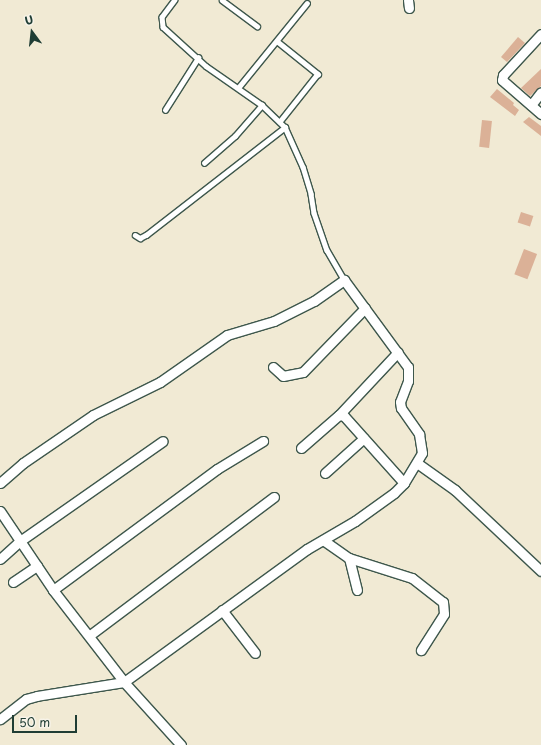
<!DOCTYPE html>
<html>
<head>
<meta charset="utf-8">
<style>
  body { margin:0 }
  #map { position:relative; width:541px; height:745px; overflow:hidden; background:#f1ead4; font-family:"Playpen Sans",sans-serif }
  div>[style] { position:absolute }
  .building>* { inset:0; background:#dbb197; transform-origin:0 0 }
  .roads { filter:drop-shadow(1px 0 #3e574c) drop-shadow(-1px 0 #3e574c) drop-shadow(0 1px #3e574c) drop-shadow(0 -1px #3e574c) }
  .service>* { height:4.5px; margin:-2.25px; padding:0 2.25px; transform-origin:2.25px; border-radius:2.25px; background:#fff }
  .minor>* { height:9px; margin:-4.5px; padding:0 4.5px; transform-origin:4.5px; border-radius:4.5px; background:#fff }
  span { translate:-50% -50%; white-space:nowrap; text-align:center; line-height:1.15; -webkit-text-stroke:3.5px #f7f3e8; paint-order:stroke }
  .north { position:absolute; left:12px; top:12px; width:40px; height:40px; -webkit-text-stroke:3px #f7f3e8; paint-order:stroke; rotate:345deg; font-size:11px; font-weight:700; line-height:16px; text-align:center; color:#1f3d34 }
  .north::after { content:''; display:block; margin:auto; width:14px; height:18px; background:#1f3d34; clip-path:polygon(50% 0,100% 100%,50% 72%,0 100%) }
  .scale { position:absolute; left:12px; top:715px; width:65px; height:18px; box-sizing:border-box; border:2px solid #1f3d34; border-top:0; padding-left:5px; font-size:12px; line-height:14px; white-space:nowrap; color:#1f3d34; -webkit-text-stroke:3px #f7f3e8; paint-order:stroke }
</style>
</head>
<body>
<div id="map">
  <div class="building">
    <i style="clip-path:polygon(518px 37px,525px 43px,507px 62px,501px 57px)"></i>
    <i style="clip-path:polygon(541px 69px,541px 86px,530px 96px,521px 88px)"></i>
    <i style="clip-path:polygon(497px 89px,514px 103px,513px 105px,519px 110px,515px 116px,490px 97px)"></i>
    <i style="clip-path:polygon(529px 117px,541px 126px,541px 136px,523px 122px)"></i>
    <i style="left:482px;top:120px;width:10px;height:27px;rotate:6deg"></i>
    <i style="left:521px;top:212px;width:13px;height:11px;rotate:18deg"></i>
    <i style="left:524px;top:249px;width:14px;height:27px;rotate:21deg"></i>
  </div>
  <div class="roads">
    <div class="service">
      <i style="left:175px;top:0;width:21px;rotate:127deg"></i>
      <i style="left:162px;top:17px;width:10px;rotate:84deg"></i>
      <i style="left:163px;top:27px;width:58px;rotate:42.2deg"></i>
      <i style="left:206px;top:66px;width:68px;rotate:34.9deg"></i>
      <i style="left:262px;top:105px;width:32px;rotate:44deg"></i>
      <i style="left:285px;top:127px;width:44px;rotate:65.8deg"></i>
      <i style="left:303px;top:167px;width:28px;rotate:73deg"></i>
      <i style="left:311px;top:194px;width:19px;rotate:81deg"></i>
      <i style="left:314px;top:213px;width:39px;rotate:71deg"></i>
      <i style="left:327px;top:250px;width:34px;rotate:60deg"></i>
      <i style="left:222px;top:0;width:44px;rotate:36.6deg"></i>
      <i style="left:277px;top:41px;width:53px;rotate:38.8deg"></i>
      <i style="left:318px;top:74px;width:61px;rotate:128.4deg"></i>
      <i style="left:238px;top:88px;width:109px;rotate:-50.9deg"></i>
      <i style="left:165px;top:110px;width:62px;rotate:-57.6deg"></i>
      <i style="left:204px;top:163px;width:41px;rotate:-41.1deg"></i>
      <i style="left:235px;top:136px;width:41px;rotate:-48.9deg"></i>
      <i style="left:135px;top:235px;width:6px;rotate:31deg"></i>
      <i style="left:140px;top:238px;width:7px;rotate:-27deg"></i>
      <i style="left:146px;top:235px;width:176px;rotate:-37.8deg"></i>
    </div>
    <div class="minor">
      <i style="left:408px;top:0;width:8px;rotate:83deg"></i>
      <i style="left:541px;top:34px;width:56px;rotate:132.8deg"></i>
      <i style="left:503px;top:75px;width:5px;rotate:101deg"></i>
      <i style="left:502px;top:80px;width:52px;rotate:41.1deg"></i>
      <i style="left:531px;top:105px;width:16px;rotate:-52deg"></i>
      <i style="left:273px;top:367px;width:13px;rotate:42deg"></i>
      <i style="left:283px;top:376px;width:20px;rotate:-11deg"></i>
      <i style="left:303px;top:372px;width:89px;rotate:-45.9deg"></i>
      <i style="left:339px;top:415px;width:86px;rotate:-46.9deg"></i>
      <i style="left:301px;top:448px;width:50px;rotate:-41deg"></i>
      <i style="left:339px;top:415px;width:5px;rotate:11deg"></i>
      <i style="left:344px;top:416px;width:90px;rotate:48.2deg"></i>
      <i style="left:417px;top:463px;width:47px;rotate:35.4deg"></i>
      <i style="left:455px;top:490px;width:118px;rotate:43.3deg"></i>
      <i style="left:325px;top:473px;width:52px;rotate:-41.9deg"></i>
      <i style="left:0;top:483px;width:30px;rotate:-41deg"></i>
      <i style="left:23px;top:463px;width:85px;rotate:-34.4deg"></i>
      <i style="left:93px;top:415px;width:75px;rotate:-26.2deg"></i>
      <i style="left:160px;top:382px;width:82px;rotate:-35deg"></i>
      <i style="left:227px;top:335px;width:49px;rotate:-16.6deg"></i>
      <i style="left:274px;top:321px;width:45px;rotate:-26.6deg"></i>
      <i style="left:314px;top:301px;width:37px;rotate:-35deg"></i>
      <i style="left:344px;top:280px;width:108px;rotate:53.7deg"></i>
      <i style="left:408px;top:367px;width:14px;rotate:90deg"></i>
      <i style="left:408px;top:381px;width:22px;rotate:111deg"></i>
      <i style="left:400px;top:402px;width:6px;rotate:81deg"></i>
      <i style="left:401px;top:408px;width:32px;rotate:55deg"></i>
      <i style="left:419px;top:434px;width:19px;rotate:81deg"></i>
      <i style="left:422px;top:453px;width:35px;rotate:121deg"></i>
      <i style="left:404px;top:483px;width:14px;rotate:135deg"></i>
      <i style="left:394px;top:493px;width:48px;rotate:144.3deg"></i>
      <i style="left:355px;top:521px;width:56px;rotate:149.7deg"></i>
      <i style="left:307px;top:549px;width:226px;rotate:144deg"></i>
      <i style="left:124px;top:682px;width:88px;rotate:170.9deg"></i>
      <i style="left:37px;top:696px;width:11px;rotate:165deg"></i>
      <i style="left:26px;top:699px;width:33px;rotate:142deg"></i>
      <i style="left:0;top:511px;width:95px;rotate:56.1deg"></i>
      <i style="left:53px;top:590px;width:116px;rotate:52.3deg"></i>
      <i style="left:124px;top:682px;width:85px;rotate:47.9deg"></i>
      <i style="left:323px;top:540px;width:32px;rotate:35deg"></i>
      <i style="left:349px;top:558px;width:66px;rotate:17.6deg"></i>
      <i style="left:412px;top:578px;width:39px;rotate:38deg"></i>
      <i style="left:443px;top:602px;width:12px;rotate:85deg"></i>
      <i style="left:444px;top:614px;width:43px;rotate:122.6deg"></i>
      <i style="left:349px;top:558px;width:33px;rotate:76deg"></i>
      <i style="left:0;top:559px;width:27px;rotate:-42deg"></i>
      <i style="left:20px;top:541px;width:174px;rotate:-35deg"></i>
      <i style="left:13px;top:582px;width:29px;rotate:-34deg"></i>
      <i style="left:53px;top:590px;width:204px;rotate:-36.4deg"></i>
      <i style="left:217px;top:469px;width:54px;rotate:-31.3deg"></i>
      <i style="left:222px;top:610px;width:54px;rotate:52.5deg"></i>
      <i style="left:90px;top:635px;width:230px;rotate:-36.9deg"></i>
    </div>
  </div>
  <div class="north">U</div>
  <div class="scale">50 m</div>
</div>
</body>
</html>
